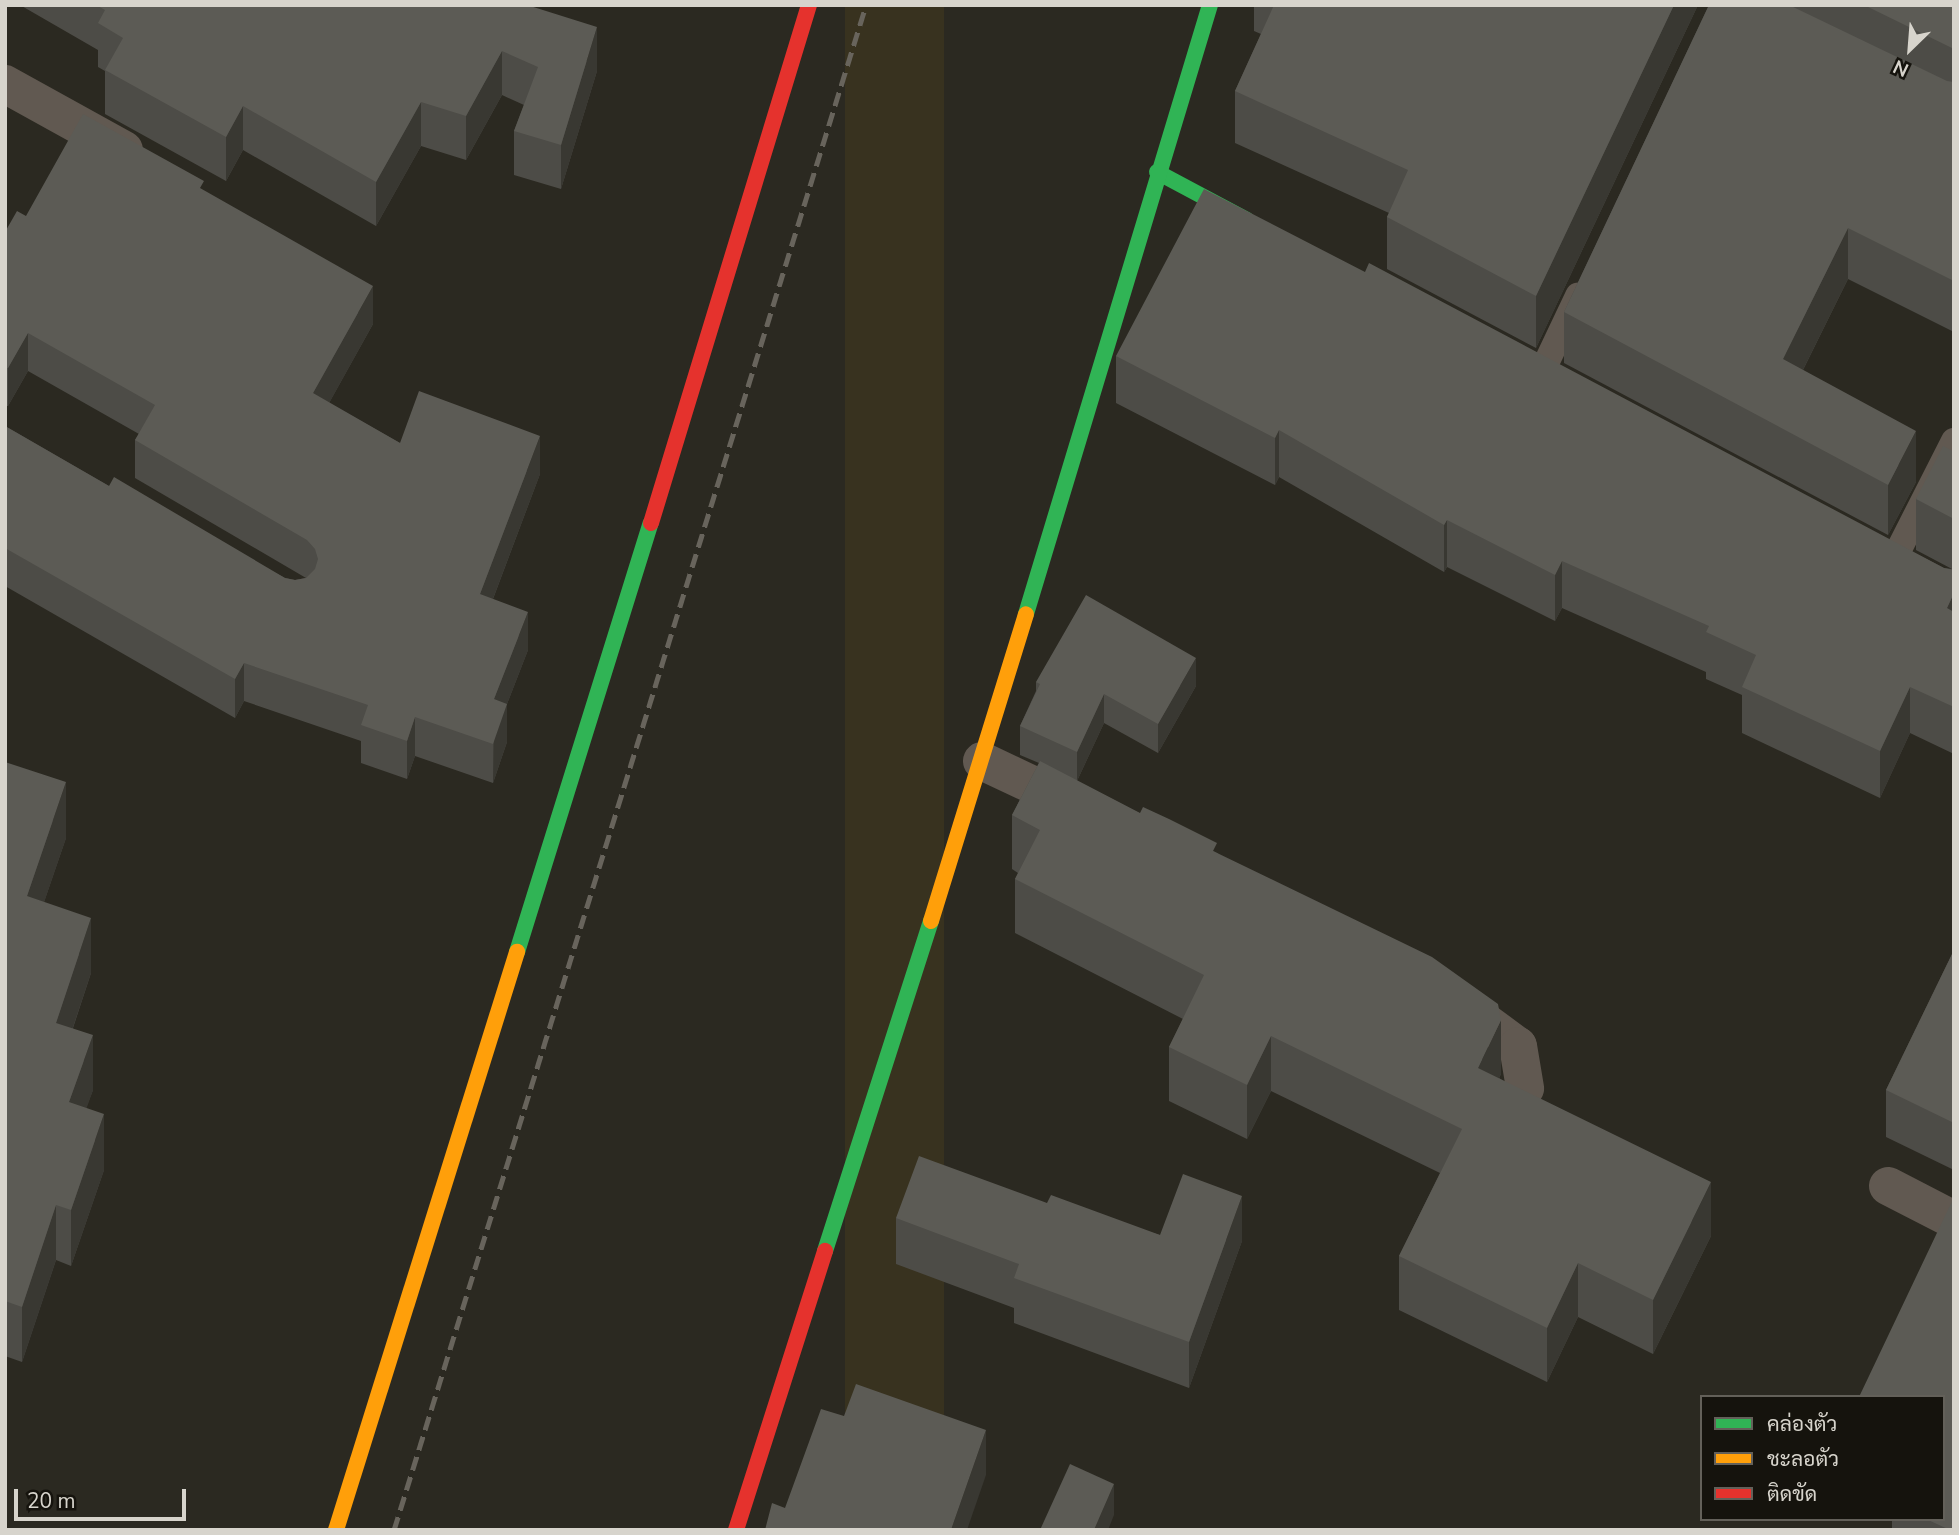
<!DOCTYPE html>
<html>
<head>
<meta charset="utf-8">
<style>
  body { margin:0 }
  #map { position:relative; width:1959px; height:1535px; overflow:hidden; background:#2b2921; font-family:"Nunito Sans",Sarabun,sans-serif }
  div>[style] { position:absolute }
  .built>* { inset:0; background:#38321f; transform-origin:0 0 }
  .lane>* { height:26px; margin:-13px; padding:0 13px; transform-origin:13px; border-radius:13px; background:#615951 }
  .street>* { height:38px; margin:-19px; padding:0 19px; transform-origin:19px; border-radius:19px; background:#615951 }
  .fast>* { height:16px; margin:-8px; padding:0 8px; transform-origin:8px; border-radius:8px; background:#30b455 }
  .slow>* { height:16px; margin:-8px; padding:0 8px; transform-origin:8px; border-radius:8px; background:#ff9f0a }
  .jam>* { height:16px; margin:-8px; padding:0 8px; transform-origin:8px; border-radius:8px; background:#e5322d }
  .rail>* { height:5px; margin-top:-2.5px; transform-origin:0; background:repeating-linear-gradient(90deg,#68645c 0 14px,transparent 0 21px) }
  .wall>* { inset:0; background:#4d4c47 }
  .shaded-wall>* { inset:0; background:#393832 }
  .building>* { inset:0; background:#5c5b55 }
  span { translate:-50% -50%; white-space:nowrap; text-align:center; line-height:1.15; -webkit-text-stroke:5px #15130d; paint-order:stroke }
  .frame { position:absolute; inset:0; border:7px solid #d7d4cc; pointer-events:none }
  .legend { position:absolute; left:1700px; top:1395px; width:245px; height:126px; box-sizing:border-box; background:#15130d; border:2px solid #636059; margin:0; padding:9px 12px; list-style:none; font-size:21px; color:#d7d4cc }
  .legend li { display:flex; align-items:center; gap:14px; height:35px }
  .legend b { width:35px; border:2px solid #636059 }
  .north { position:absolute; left:1875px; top:14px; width:70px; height:70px; -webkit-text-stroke:5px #15130d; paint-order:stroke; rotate:205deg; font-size:19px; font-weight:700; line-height:28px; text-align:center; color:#d7d4cc }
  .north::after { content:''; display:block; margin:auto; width:24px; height:32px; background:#d7d4cc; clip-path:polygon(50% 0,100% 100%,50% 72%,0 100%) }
  .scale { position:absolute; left:14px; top:1489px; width:172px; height:32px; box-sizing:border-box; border:4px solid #d7d4cc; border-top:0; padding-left:9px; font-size:21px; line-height:24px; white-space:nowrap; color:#d7d4cc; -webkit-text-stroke:5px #15130d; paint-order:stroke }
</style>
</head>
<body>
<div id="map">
  <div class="built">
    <i style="left:845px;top:5px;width:99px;height:1598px"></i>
  </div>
  <div class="lane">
    <i style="left:1540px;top:376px;width:89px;rotate:-64.6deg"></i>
    <i style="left:1892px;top:563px;width:137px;rotate:-63.1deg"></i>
  </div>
  <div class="street">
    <i style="left:5px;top:84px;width:136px;rotate:29deg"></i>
    <i style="left:982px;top:761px;width:103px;rotate:25.3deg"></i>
    <i style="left:1458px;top:1002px;width:74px;rotate:36.3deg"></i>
    <i style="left:1518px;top:1046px;width:43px;rotate:80.5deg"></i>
    <i style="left:1888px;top:1186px;width:74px;rotate:27.3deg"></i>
  </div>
  <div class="fast">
    <i style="left:1157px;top:172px;width:102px;rotate:28.1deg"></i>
    <i style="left:1026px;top:614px;width:636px;rotate:-73.19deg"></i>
    <i style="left:517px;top:952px;width:449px;rotate:-72.7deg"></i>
    <i style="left:825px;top:1251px;width:347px;rotate:-72.2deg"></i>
  </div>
  <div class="slow">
    <i style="left:931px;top:921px;width:321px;rotate:-72.8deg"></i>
    <i style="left:336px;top:1530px;width:606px;rotate:-72.61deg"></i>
  </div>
  <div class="jam">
    <i style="left:651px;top:523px;width:542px;rotate:-73.04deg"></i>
    <i style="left:736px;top:1530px;width:293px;rotate:-72.3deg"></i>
  </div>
  <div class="rail">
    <i style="left:394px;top:1530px;width:1596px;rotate:-72.8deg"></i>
  </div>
  <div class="wall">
    <i style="clip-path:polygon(20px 5px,527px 5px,597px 71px,561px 189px,514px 175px,514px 131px,524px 105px,502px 95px,466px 160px,421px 146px,376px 226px,243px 150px,226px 181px,105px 114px,105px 71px,98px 67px,98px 50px)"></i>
    <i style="clip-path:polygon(1254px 5px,1698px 5px,1536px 348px,1387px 269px,1387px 217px,1389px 213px,1235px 143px,1235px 91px,1261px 34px,1254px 31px)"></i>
    <i style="clip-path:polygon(1709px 5px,1954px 5px,1954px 332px,1848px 279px,1803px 370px,1916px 482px,1888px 535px,1564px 363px,1564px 312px)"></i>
    <i style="clip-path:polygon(204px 191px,373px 324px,329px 403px,400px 443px,540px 474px,493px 599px,528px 650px,507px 704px,507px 742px,493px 783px,415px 756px,407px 779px,361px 763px,361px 741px,244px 701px,235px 718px,5px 586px,5px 426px,109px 486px,285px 578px,295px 580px,306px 578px,135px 478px,135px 440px,139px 434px,28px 371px,8px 406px,5px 406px,5px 232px,26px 216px)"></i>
    <i style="clip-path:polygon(1365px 272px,1944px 568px,1952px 569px,1916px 550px,1916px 499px,1954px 449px,1954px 754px,1910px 733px,1880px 798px,1742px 733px,1742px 695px,1706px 679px,1706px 672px,1562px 608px,1555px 621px,1447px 567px,1444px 572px,1279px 477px,1275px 485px,1116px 403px,1116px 356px)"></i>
    <i style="clip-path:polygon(1036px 682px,1196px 686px,1158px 753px,1104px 723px,1077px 781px,1217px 853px,1501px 1074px,1499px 1078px,1711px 1236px,1653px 1354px,1578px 1317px,1547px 1382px,1399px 1310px,1399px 1256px,1440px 1173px,1271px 1091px,1247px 1139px,1169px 1101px,1169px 1047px,1183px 1019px,1015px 933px,1015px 879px,1018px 873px,1012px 869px,1012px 815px,1039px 763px,1020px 755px,1020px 726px,1036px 691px)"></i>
    <i style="clip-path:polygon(5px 762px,66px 838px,44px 902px,91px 973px,73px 1028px,93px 1090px,86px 1108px,104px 1170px,71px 1266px,56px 1260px,22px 1362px,5px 1356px)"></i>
    <i style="clip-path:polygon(1954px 950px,1954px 1170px,1886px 1137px,1886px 1090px)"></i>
    <i style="clip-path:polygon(1047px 1203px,1160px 1235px,1242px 1241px,1189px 1388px,1014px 1323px,1014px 1308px,896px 1264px,896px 1218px)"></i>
    <i style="clip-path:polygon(1892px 1519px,1943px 1519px,1954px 1530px,1892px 1530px)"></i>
  </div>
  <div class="shaded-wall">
    <i style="clip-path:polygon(1674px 5px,1698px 5px,1536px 348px,1536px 296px)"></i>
    <i style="clip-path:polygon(597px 27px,597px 71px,561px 189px,561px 145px)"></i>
    <i style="clip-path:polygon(502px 51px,502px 95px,466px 160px,466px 116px)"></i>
    <i style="clip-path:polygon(421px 102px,421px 146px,376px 226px,376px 182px)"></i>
    <i style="clip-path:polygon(243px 106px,243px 150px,226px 181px,226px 137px)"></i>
    <i style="clip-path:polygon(1848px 228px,1848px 279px,1783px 410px,1783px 359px)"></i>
    <i style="clip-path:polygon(373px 286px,373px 324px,313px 432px,313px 393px)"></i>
    <i style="clip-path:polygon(28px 333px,28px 371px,8px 406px,8px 368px)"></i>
    <i style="clip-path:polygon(1279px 430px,1279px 477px,1275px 485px,1275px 438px)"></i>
    <i style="clip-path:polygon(1916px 431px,1916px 482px,1888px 535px,1888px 485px)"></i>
    <i style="clip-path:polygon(540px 436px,540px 474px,480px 633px,480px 594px)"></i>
    <i style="clip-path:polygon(1447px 520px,1447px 567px,1444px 572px,1444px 525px)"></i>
    <i style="clip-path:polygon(1562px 561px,1562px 608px,1555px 621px,1555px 575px)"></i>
    <i style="clip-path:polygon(1954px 593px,1954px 640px,1947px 608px)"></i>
    <i style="clip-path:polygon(528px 612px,528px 650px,507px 704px,507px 742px,493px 783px,494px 699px)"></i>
    <i style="clip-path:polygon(1196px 658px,1196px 686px,1158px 753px,1158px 724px)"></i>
    <i style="clip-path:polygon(244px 663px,244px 701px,235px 718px,235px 679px)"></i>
    <i style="clip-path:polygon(1910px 687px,1910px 733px,1880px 798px,1880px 751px)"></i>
    <i style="clip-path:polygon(1104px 694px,1104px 723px,1077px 781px,1077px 752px)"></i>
    <i style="clip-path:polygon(415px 717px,415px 756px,407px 779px,407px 741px)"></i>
    <i style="clip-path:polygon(66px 782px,66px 838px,27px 952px,27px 896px)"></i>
    <i style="clip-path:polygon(91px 918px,91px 973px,56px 1078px,56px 1023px)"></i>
    <i style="clip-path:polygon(1501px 1020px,1501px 1074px,1478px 1122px,1478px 1068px)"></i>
    <i style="clip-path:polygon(93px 1035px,93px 1090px,69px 1158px,69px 1102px)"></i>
    <i style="clip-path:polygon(1271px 1036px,1271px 1091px,1247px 1139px,1247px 1085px)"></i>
    <i style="clip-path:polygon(104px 1114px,104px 1170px,71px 1266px,71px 1210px)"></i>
    <i style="clip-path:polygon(1711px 1182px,1711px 1236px,1653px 1354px,1653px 1300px)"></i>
    <i style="clip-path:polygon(1242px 1196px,1242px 1241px,1189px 1388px,1189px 1342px)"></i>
    <i style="clip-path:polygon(56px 1205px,56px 1260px,22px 1362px,22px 1307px)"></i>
    <i style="clip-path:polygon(1578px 1263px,1578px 1317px,1547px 1382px,1547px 1328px)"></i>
    <i style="clip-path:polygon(986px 1430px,986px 1475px,967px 1530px,951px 1530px)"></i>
    <i style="clip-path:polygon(1114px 1484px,1114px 1515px,1108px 1530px,1094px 1530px)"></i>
  </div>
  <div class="building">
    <i style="clip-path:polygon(96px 5px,527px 5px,597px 27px,561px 145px,514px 131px,538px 67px,502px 51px,466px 116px,421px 102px,376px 182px,243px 106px,226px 137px,105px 70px,123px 38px,98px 23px,105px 10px)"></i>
    <i style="clip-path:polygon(1274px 5px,1674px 5px,1536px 296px,1387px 217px,1408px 170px,1235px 91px)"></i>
    <i style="clip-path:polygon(1709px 5px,1789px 5px,1947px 81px,1954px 82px,1954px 281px,1848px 228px,1783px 359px,1916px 431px,1888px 485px,1564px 312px)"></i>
    <i style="clip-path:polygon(1864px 5px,1954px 5px,1954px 49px)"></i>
    <i style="clip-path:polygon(83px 114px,204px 181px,200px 188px,373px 286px,313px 393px,400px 443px,419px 391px,540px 436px,480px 594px,528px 612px,494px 699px,507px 704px,493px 744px,415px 717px,407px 741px,361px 725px,368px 705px,244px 663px,235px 679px,5px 548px,5px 426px,109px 486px,114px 477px,285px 578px,295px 580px,306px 578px,315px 569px,318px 559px,315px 549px,307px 540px,135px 440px,155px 405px,28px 333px,8px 368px,5px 368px,5px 232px,17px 211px,26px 216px)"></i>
    <i style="clip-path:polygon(1204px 189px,1365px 272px,1369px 263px,1944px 568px,1954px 570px,1954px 593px,1947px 608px,1954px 612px,1954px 707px,1910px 687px,1880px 751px,1742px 687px,1756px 655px,1706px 632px,1709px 626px,1562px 561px,1555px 575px,1447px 520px,1444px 525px,1279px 430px,1275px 438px,1116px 356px)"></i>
    <i style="clip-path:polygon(1943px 446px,1953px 451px,1954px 449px,1954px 519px,1916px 499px)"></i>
    <i style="clip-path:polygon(1086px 595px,1196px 658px,1158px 724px,1104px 694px,1077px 752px,1020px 726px,1040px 684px,1036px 682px)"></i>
    <i style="clip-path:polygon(1040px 761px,1140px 813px,1143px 807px,1169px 819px,1217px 843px,1213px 851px,1432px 957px,1498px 1004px,1501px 1020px,1478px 1068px,1711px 1182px,1653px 1300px,1578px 1263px,1547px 1328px,1399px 1256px,1462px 1129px,1271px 1036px,1247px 1085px,1169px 1047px,1204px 975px,1015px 879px,1040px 830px,1012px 815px)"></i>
    <i style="clip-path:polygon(5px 762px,66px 782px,27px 896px,91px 918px,56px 1023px,93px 1035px,69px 1102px,104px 1114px,71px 1210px,56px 1205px,22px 1307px,5px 1301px)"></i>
    <i style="clip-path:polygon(1954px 950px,1954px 1123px,1886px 1090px)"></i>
    <i style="clip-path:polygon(919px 1156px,1047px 1203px,1051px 1195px,1160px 1235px,1183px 1174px,1242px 1196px,1189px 1342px,1014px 1278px,1019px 1264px,896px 1218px)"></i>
    <i style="clip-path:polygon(1954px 1197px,1954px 1530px,1950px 1530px,1926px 1519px,1943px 1519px,1943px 1397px,1859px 1397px)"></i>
    <i style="clip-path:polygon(856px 1384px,986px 1430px,951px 1530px,765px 1530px,772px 1503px,785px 1508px,821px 1409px,844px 1416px)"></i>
    <i style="clip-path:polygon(1070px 1464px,1114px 1484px,1094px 1530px,1040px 1530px)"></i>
  </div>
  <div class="frame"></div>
  <ul class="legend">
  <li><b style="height:9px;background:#30b455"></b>คล่องตัว</li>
  <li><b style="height:9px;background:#ff9f0a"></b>ชะลอตัว</li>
  <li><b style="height:9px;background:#e5322d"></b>ติดขัด</li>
  </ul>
  <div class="north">N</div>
  <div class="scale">20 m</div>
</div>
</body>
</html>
